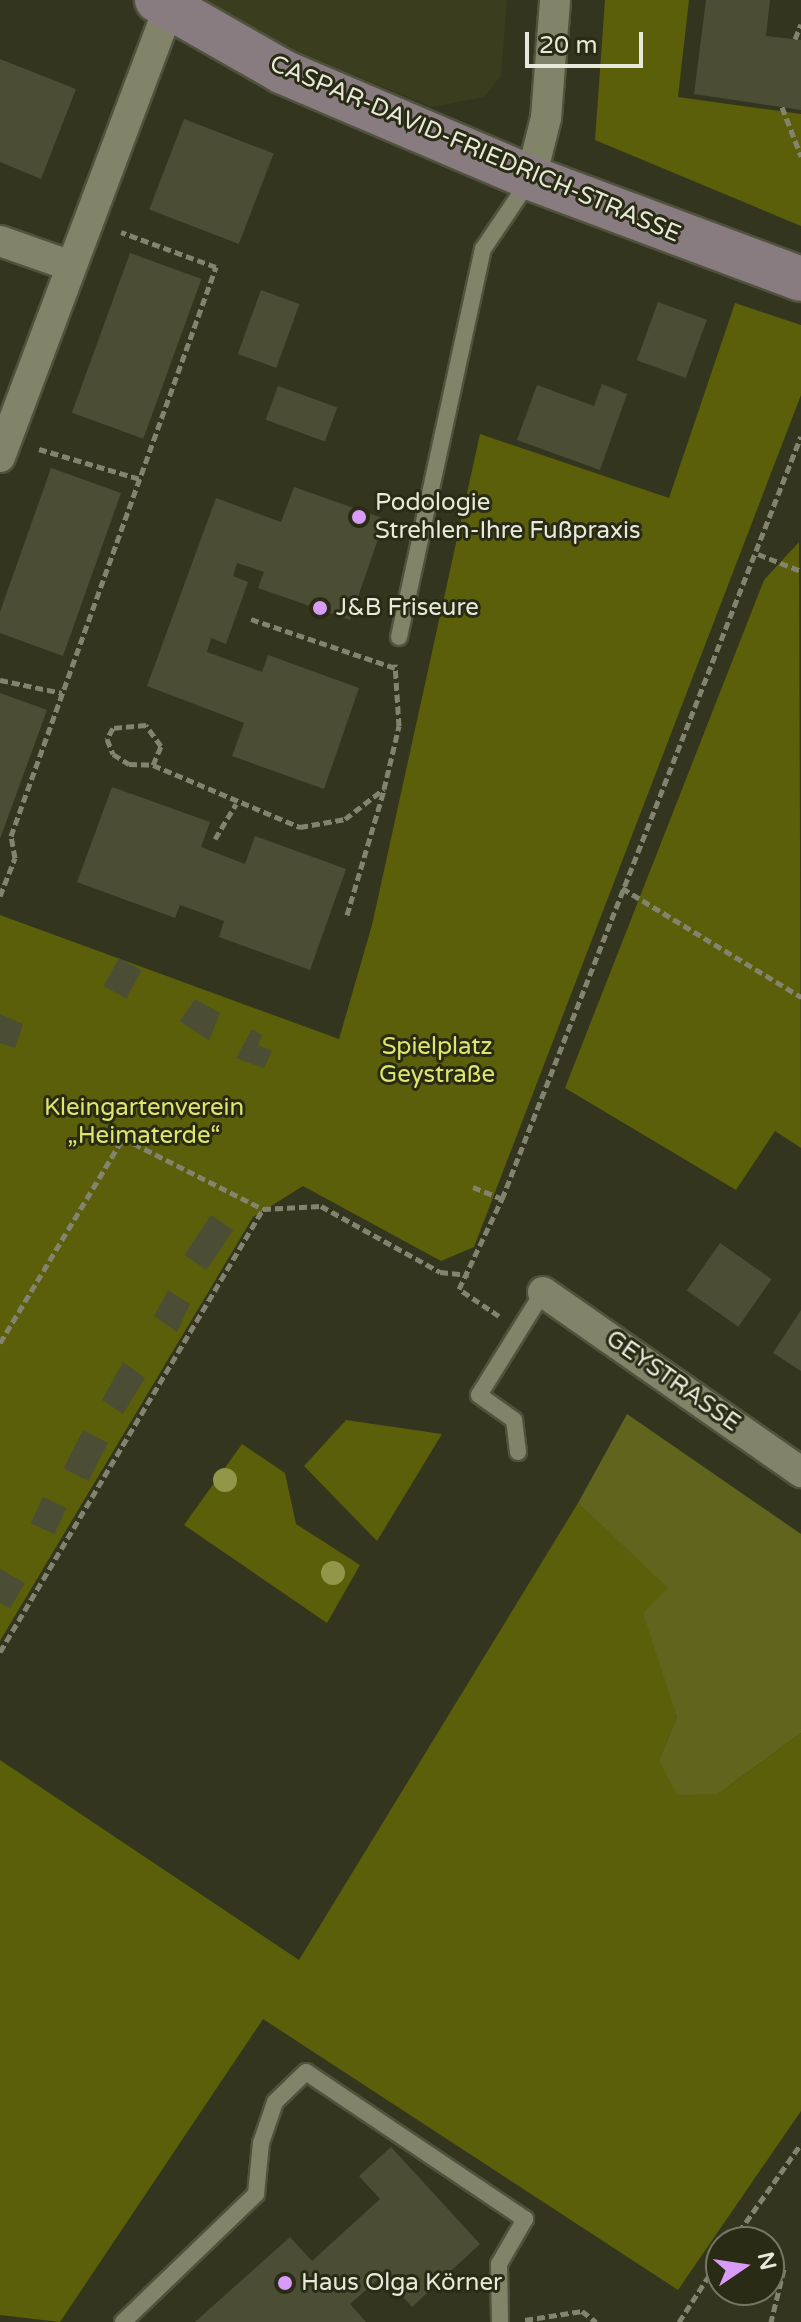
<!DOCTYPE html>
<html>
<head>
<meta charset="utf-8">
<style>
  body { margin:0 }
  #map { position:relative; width:801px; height:2322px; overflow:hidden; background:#33351e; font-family:"Varela Round",sans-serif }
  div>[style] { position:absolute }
  .built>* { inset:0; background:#3a3d1e }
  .green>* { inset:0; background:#5b5f09 }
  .forest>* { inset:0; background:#60641d }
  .building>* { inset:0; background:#4b4e35; transform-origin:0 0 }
  .path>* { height:5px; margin-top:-2.5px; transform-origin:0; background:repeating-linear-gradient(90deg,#828470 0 8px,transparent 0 12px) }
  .roads { filter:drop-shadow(2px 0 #50523d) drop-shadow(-2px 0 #50523d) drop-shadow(0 2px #50523d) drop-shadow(0 -2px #50523d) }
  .lane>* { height:16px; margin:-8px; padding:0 8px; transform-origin:8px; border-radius:8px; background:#818469 }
  .street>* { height:30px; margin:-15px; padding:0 15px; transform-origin:15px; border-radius:15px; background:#818469 }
  .secondary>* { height:44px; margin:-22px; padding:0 22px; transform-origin:22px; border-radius:22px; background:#897c81 }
  .trees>* { width:24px; height:24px; margin:-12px; border-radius:50%; background:#919649 }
  .dots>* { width:22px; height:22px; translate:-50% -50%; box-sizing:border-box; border:4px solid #292b14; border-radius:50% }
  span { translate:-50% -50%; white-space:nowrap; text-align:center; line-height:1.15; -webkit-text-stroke:6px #292b14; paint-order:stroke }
  .street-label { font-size:24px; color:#e7e9db }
  .poi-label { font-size:24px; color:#e7e9db }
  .left { translate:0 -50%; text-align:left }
  .park-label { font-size:24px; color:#dee66c }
  .north { position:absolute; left:705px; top:2226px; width:80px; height:80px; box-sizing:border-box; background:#292b14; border:2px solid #757764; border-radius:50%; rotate:77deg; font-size:22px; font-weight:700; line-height:32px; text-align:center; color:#e7e9db }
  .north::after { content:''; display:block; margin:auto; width:28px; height:36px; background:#d89bf8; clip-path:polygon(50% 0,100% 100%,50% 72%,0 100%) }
  .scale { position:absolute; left:525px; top:32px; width:118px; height:36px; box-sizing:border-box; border:4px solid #e7e9db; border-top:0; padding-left:10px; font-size:24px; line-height:28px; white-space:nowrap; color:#e7e9db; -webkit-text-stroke:6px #292b14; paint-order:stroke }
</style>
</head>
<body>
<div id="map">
  <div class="built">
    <i style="clip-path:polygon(195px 0,507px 0,501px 76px,484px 97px,432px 107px,263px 38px)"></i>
  </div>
  <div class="green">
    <i style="clip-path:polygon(605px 0,689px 0,678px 97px,801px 114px,801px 226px,595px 140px)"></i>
    <i style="clip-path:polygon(735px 303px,801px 325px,801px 395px,474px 1247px,441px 1261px,303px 1186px,253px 1217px,0 1641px,0 915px,339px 1039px,372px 925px,480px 434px,669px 498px)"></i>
    <i style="clip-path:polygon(799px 542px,801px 1148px,775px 1131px,736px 1190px,565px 1088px,764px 580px)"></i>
    <i style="clip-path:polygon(346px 1420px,442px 1434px,377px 1541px,304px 1466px)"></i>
    <i style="clip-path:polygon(242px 1444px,285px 1473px,296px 1524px,360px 1565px,327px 1623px,184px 1525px)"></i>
    <i style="clip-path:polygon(578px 1503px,669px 1588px,667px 1679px,677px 1717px,659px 1760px,718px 1794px,801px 1733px,801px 2111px,678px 2290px,263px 2019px,60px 2322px,0 2315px,0 1760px,299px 1960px)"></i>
  </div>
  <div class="forest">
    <i style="clip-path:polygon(627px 1414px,801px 1534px,801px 1733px,718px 1794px,677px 1795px,659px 1760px,677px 1717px,643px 1613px,668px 1588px,578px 1503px)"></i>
  </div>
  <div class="building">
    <i style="clip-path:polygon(706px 0,770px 0,766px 36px,801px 40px,801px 110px,694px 94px)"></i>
    <i style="clip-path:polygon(0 59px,76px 89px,41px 179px,0 162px)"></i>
    <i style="left:184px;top:119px;width:96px;height:97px;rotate:21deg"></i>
    <i style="left:130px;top:253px;width:76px;height:170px;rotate:20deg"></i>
    <i style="left:261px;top:290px;width:41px;height:68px;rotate:20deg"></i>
    <i style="left:658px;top:302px;width:52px;height:62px;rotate:20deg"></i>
    <i style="clip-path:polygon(602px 384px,627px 394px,600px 470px,517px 440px,537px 385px,594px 406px)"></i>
    <i style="left:278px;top:386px;width:63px;height:36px;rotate:20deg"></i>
    <i style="clip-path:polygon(51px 468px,121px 493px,63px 656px,0 633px,0 612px)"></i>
    <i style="clip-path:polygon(294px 487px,385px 519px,350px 620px,258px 588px,264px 572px,237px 563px,233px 576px,248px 582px,226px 644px,211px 638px,207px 652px,262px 672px,268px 655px,359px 688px,324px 789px,232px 756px,244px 723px,147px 686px,216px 498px,281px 522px)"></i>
    <i style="clip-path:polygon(0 693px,47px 710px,0 839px)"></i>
    <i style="clip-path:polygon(112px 787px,210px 822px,201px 847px,245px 864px,255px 836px,346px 869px,310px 970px,219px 937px,224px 921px,180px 905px,175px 918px,77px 882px)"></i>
    <i style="left:119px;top:958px;width:26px;height:32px;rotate:29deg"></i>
    <i style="clip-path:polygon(195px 999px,220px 1013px,209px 1041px,180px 1021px)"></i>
    <i style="clip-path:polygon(0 1014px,23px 1024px,15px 1048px,0 1043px)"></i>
    <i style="clip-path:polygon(252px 1029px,262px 1035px,258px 1045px,272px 1051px,264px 1068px,236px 1058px)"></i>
    <i style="left:211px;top:1215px;width:27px;height:48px;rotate:34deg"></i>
    <i style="left:720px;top:1243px;width:63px;height:58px;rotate:35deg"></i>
    <i style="clip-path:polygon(168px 1290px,190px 1304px,177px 1332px,154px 1316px)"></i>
    <i style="clip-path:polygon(801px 1310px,801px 1371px,773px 1353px)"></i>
    <i style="clip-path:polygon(123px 1362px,145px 1378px,123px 1414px,102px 1400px)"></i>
    <i style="left:83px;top:1430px;width:28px;height:43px;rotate:27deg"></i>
    <i style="left:43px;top:1497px;width:26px;height:29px;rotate:25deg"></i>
    <i style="clip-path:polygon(0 1569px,25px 1583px,10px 1608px,0 1603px)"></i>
    <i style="clip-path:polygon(391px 2147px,480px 2244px,412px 2307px,383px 2275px,350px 2304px,366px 2322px,195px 2322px,290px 2237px,312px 2261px,380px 2199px,359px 2176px)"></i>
  </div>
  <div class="path">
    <i style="left:795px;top:39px;width:16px;rotate:-68deg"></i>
    <i style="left:782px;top:107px;width:53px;rotate:68.8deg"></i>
    <i style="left:39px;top:449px;width:105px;rotate:16.5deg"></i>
    <i style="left:758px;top:554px;width:46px;rotate:21.6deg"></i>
    <i style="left:251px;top:619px;width:152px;rotate:18.8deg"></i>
    <i style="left:0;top:680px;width:63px;rotate:11.8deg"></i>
    <i style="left:153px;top:765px;width:21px;rotate:-67deg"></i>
    <i style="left:161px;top:746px;width:26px;rotate:-126deg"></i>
    <i style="left:146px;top:725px;width:33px;rotate:175deg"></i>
    <i style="left:113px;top:728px;width:13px;rotate:119deg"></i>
    <i style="left:107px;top:739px;width:16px;rotate:68deg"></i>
    <i style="left:113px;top:754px;width:19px;rotate:32deg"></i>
    <i style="left:129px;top:764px;width:24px;rotate:2deg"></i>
    <i style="left:153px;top:765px;width:160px;rotate:22.9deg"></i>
    <i style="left:300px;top:827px;width:46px;rotate:-10.1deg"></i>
    <i style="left:345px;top:819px;width:49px;rotate:-37.6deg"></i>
    <i style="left:384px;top:789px;width:65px;rotate:-76.6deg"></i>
    <i style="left:399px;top:726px;width:62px;rotate:-93.7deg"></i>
    <i style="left:215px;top:839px;width:41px;rotate:-59deg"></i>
    <i style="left:622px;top:888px;width:210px;rotate:31.3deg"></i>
    <i style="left:0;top:896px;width:41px;rotate:-68.5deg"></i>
    <i style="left:15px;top:858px;width:22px;rotate:-100deg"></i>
    <i style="left:11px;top:836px;width:605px;rotate:-70.19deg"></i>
    <i style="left:216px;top:267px;width:101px;rotate:-159.8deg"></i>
    <i style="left:347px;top:915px;width:130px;rotate:-73.5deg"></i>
    <i style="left:473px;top:1187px;width:31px;rotate:22deg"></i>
    <i style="left:499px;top:1316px;width:48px;rotate:-146deg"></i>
    <i style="left:459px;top:1289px;width:100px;rotate:-64.5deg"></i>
    <i style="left:502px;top:1199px;width:819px;rotate:-68.6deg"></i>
    <i style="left:0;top:1343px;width:239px;rotate:-59deg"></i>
    <i style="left:123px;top:1138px;width:157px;rotate:26.9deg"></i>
    <i style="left:0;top:1652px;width:515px;rotate:-59.3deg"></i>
    <i style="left:263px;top:1209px;width:58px;rotate:-3deg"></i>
    <i style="left:321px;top:1206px;width:136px;rotate:29deg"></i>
    <i style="left:440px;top:1272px;width:29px;rotate:6deg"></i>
    <i style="left:740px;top:2230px;width:18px;rotate:43deg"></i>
    <i style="left:732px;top:2242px;width:120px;rotate:-54.9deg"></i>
    <i style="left:769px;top:2256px;width:20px;rotate:41deg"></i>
    <i style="left:784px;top:2269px;width:55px;rotate:103.8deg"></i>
    <i style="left:525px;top:2320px;width:58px;rotate:-9deg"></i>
    <i style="left:582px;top:2311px;width:18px;rotate:38deg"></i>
    <i style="left:679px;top:2322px;width:77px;rotate:-57.1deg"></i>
  </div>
  <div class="roads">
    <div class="lane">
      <i style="left:399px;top:637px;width:397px;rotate:-77.8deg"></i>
      <i style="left:483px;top:249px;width:86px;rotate:-55.9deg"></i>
      <i style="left:518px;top:1452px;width:32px;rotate:-97deg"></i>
      <i style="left:514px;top:1420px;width:43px;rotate:-144.5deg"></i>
      <i style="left:479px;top:1395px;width:121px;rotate:-58.1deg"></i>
      <i style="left:123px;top:2322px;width:185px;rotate:-43.9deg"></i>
      <i style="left:256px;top:2194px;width:51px;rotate:-84.4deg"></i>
      <i style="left:261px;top:2143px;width:43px;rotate:-71.1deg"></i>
      <i style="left:275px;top:2102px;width:43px;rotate:-44.1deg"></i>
      <i style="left:306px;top:2072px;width:264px;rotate:33.9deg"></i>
      <i style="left:525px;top:2219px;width:52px;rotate:120deg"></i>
      <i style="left:499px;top:2264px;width:58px;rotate:89deg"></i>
    </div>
    <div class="street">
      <i style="left:531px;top:178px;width:62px;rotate:-76deg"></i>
      <i style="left:546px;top:118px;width:118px;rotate:-85.6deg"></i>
      <i style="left:0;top:241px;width:72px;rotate:19.4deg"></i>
      <i style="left:0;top:457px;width:481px;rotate:-69.4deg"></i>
      <i style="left:543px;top:1292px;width:315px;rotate:34.9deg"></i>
    </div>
    <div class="secondary">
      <i style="left:157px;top:0;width:145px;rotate:29.7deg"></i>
      <i style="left:283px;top:72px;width:270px;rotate:23.1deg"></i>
      <i style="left:531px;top:178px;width:288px;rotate:20.5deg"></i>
    </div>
  </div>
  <div class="trees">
    <i style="left:225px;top:1480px"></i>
    <i style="left:333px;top:1573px"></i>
  </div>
  <div class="dots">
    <i style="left:359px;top:517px;background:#d89bf8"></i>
    <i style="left:320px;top:608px;background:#d89bf8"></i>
    <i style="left:285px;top:2283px;background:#d89bf8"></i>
  </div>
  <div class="street-label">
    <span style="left:475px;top:149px;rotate:23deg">CASPAR-DAVID-FRIEDRICH-STRASSE</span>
    <span style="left:673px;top:1381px;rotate:35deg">GEYSTRASSE</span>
  </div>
  <div class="poi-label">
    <span class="left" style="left:375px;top:517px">Podologie<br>Strehlen-Ihre Fußpraxis</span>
    <span class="left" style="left:336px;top:608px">J&amp;B Friseure</span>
    <span class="left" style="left:301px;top:2283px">Haus Olga Körner</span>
  </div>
  <div class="park-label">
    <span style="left:437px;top:1061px">Spielplatz<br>Geystraße</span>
    <span style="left:144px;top:1122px">Kleingartenverein<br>„Heimaterde“</span>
  </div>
  <div class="north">N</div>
  <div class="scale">20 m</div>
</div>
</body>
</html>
